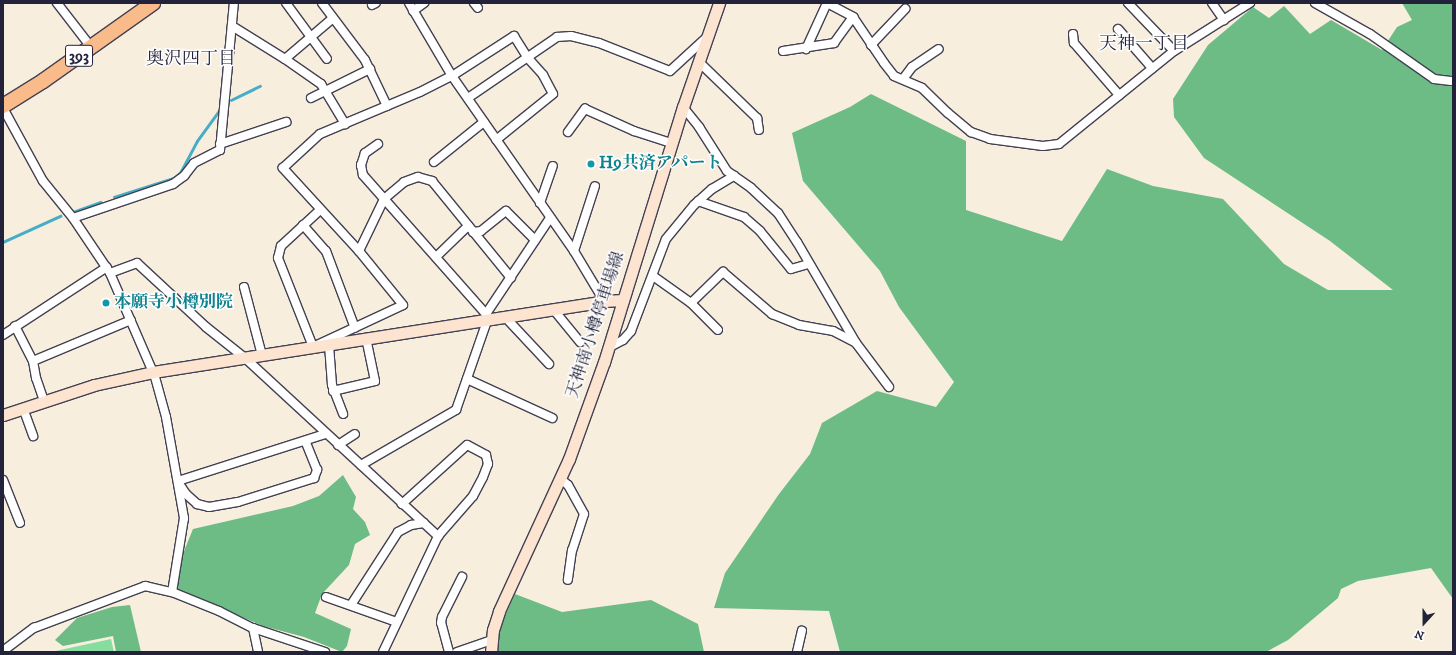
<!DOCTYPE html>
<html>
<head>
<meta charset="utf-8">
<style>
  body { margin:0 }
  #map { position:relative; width:1456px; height:655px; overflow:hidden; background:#f8eede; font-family:"IM FELL DW Pica","Noto Serif JP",serif }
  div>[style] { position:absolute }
  .green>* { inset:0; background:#87dda0 }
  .forest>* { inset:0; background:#6dbc86 }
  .stream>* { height:2.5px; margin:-1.25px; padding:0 1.25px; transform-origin:1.25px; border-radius:1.25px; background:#47adc6 }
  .roads { filter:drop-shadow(1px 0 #424153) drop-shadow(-1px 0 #424153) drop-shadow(0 1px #424153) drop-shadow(0 -1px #424153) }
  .street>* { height:8px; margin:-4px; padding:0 4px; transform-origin:4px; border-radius:4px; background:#fff }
  .secondary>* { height:11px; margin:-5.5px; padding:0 5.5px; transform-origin:5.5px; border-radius:5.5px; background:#fde4d1 }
  .highway>* { height:14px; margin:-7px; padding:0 7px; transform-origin:7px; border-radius:7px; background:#fabb8b }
  .dots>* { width:11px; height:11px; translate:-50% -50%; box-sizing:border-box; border:2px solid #fff; border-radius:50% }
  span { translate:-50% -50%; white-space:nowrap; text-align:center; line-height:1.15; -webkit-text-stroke:3px #fff; paint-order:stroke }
  .shield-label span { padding:1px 3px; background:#fff; border:1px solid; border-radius:3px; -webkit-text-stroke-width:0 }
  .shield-label { font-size:16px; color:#22223b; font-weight:700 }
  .culture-label { font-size:17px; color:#0d838f; font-weight:700 }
  .left { translate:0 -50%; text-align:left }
  .street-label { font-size:17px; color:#22223b }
  .neighbourhood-label { font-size:18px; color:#22223b }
  .frame { position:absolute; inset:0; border:4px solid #22223b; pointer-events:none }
  .north { position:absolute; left:1404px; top:603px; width:40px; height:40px; -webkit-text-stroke:3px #fff; paint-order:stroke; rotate:201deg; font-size:11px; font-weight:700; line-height:16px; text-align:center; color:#22223b }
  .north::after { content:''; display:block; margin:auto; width:14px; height:18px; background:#22223b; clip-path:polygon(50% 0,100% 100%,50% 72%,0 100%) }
</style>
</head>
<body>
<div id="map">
  <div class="green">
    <i style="clip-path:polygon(111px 639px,114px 652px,51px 652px)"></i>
  </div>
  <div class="forest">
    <i style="clip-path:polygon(1402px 3px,1453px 3px,1453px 599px,1431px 568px,1358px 581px,1341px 589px,1338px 598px,1288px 640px,1266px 652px,840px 652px,829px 611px,714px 608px,725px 573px,779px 494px,810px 454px,822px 423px,877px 391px,936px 407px,954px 382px,899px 307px,880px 271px,803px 181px,792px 133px,850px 107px,871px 94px,966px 141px,966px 210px,1062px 241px,1107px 169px,1153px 186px,1223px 199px,1284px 264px,1328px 290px,1393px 290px,1330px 241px,1204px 158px,1174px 117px,1173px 99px,1208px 45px,1253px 7px,1269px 18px,1284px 6px,1310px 34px,1331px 20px,1382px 50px,1397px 27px,1412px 20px)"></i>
    <i style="clip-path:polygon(343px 475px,356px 497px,353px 509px,365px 522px,370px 535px,355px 544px,349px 565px,322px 594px,315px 613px,351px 629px,347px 646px,342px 652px,304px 637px,263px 626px,177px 589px,182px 556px,193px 529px,293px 506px,319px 496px)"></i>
    <i style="clip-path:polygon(515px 594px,562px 612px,651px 600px,698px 624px,704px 652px,498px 652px,497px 633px)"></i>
    <i style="clip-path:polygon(130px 605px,141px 652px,116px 652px,113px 636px,63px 646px,55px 640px,77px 618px,112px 607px)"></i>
  </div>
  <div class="stream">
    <i style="left:231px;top:100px;width:32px;rotate:-26deg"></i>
    <i style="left:114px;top:197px;width:63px;rotate:-17.6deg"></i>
    <i style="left:174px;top:178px;width:8px;rotate:-40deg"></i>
    <i style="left:180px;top:173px;width:36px;rotate:-62deg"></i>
    <i style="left:197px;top:141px;width:41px;rotate:-54deg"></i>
    <i style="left:73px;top:212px;width:29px;rotate:-20deg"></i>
    <i style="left:3px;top:242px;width:63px;rotate:-24.5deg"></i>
  </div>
  <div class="roads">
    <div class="street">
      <i style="left:57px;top:3px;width:56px;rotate:52.3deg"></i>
      <i style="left:286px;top:3px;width:69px;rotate:53.8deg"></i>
      <i style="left:322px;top:3px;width:71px;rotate:53deg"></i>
      <i style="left:365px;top:60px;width:51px;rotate:64.4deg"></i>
      <i style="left:409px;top:3px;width:85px;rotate:59.5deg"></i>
      <i style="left:452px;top:76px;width:213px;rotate:55.1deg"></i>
      <i style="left:574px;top:251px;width:58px;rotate:59deg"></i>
      <i style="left:474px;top:3px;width:6px;rotate:51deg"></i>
      <i style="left:827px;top:3px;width:30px;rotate:28deg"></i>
      <i style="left:853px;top:17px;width:55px;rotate:56deg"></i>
      <i style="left:884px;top:63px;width:16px;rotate:52deg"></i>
      <i style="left:894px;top:76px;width:30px;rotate:23deg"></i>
      <i style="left:922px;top:88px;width:36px;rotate:44deg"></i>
      <i style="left:948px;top:113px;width:30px;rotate:40deg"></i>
      <i style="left:971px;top:132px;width:20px;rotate:20deg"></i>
      <i style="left:990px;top:139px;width:53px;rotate:7.5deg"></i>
      <i style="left:1043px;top:146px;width:16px;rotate:-7deg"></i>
      <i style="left:1059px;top:144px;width:148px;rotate:-39deg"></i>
      <i style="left:1174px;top:51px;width:90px;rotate:-32.3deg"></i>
      <i style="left:1128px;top:3px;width:66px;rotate:46.2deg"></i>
      <i style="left:1212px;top:3px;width:21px;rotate:55deg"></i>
      <i style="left:1315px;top:3px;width:63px;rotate:29.4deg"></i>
      <i style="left:1370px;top:34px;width:78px;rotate:35.1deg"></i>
      <i style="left:1434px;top:79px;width:17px;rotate:7deg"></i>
      <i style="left:372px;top:5px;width:4px;rotate:-27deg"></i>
      <i style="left:413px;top:11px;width:14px;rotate:-36deg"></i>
      <i style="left:232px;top:26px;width:62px;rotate:31.9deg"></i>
      <i style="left:285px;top:59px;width:44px;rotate:34.8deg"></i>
      <i style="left:321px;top:84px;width:47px;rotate:59deg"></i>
      <i style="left:1118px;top:29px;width:52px;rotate:48.9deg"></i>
      <i style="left:1073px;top:34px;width:9px;rotate:84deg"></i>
      <i style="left:1074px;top:43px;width:69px;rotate:49.1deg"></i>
      <i style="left:871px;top:45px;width:50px;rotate:-46.6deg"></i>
      <i style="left:806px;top:49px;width:51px;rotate:-65.5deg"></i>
      <i style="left:783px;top:51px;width:52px;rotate:-8.9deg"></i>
      <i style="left:834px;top:43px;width:32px;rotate:-54deg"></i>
      <i style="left:285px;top:59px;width:63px;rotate:-40.5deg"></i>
      <i style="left:699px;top:62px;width:81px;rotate:44deg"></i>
      <i style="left:757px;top:118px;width:12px;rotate:81deg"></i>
      <i style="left:903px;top:79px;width:15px;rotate:-53deg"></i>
      <i style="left:912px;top:67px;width:32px;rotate:-34deg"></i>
      <i style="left:311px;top:98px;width:66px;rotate:-26.2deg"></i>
      <i style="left:468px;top:98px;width:108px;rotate:-34.4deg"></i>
      <i style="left:557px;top:37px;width:14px;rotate:-4deg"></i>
      <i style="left:571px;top:36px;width:29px;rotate:14deg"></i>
      <i style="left:599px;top:43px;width:76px;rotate:21.5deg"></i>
      <i style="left:670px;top:71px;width:50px;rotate:-42.6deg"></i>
      <i style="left:683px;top:107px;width:26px;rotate:51deg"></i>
      <i style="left:699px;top:127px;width:52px;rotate:57.5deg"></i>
      <i style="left:727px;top:171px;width:29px;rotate:35deg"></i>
      <i style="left:751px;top:188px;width:37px;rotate:43deg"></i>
      <i style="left:778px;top:213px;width:35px;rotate:57deg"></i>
      <i style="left:797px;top:242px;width:117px;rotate:59.7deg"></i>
      <i style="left:856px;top:343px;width:55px;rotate:53.1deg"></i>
      <i style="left:3px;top:108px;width:83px;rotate:61.3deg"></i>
      <i style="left:43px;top:181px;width:48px;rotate:51deg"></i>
      <i style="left:73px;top:218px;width:66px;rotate:56.1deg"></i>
      <i style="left:110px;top:273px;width:113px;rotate:66.6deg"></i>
      <i style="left:155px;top:377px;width:41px;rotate:74.6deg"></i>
      <i style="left:166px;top:417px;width:103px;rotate:79.9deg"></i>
      <i style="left:184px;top:518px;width:75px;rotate:99.2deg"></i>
      <i style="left:568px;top:132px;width:29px;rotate:-54deg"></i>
      <i style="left:585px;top:109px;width:54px;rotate:24.2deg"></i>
      <i style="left:634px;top:131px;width:39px;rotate:18deg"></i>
      <i style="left:220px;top:144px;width:70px;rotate:-18.4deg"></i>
      <i style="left:378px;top:144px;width:16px;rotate:145deg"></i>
      <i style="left:365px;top:153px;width:13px;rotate:108deg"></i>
      <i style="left:361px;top:165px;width:10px;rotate:79deg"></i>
      <i style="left:363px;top:175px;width:186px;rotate:48.5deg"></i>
      <i style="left:434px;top:162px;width:64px;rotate:-38.7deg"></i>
      <i style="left:698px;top:201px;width:49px;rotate:19.2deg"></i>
      <i style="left:744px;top:217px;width:21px;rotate:41deg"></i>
      <i style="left:760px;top:231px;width:49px;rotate:50.8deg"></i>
      <i style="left:791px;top:269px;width:19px;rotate:-16deg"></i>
      <i style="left:540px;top:203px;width:39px;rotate:-71deg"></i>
      <i style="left:320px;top:210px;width:53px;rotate:137.3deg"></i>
      <i style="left:281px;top:246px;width:12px;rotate:104deg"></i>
      <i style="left:278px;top:258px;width:96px;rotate:68.5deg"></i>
      <i style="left:313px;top:347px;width:99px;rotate:-25deg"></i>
      <i style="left:403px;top:305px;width:70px;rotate:-129.2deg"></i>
      <i style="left:359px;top:251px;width:113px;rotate:-132.5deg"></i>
      <i style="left:283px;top:168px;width:50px;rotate:-42.6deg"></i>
      <i style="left:320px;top:134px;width:108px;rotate:-22.8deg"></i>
      <i style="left:420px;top:92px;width:36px;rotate:-27deg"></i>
      <i style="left:452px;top:76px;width:74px;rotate:-32.8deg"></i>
      <i style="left:514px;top:36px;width:25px;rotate:58deg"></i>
      <i style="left:527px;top:57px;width:24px;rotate:48deg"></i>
      <i style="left:543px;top:75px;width:21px;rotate:62deg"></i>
      <i style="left:553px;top:94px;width:73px;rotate:141.1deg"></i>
      <i style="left:73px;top:218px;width:106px;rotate:-18.8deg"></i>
      <i style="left:173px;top:184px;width:14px;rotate:-36deg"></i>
      <i style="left:184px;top:176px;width:16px;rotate:-52deg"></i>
      <i style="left:194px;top:163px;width:29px;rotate:-27deg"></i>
      <i style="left:220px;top:150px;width:148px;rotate:-84.6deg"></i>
      <i style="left:303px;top:225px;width:35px;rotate:49deg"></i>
      <i style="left:326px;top:251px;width:82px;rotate:69.4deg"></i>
      <i style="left:473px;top:232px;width:8px;rotate:-7deg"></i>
      <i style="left:481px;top:231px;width:32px;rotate:-39deg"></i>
      <i style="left:506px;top:211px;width:41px;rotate:45deg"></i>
      <i style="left:359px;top:251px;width:58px;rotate:-64.3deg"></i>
      <i style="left:384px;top:199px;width:26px;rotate:-40deg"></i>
      <i style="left:404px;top:182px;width:15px;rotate:-20deg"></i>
      <i style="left:418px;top:177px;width:15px;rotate:16deg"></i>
      <i style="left:432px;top:181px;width:125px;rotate:50.8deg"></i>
      <i style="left:574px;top:251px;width:68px;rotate:-72.1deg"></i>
      <i style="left:436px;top:257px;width:45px;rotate:-44.1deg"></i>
      <i style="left:110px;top:273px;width:29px;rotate:-20deg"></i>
      <i style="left:137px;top:263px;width:94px;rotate:42.8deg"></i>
      <i style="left:206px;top:327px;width:50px;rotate:38.5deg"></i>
      <i style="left:245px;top:358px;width:263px;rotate:42.7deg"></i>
      <i style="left:653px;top:276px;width:47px;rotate:35.4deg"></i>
      <i style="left:691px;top:303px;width:38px;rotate:45deg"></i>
      <i style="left:244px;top:287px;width:70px;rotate:75.2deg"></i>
      <i style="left:691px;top:303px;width:45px;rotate:-44.1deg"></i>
      <i style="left:723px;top:272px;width:65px;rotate:40.6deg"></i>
      <i style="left:772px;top:314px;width:29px;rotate:22deg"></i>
      <i style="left:799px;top:325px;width:35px;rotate:10deg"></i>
      <i style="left:833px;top:331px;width:25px;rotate:27deg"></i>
      <i style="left:553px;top:309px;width:43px;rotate:50.7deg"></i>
      <i style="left:506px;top:318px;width:63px;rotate:46.9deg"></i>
      <i style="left:15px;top:326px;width:39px;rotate:63deg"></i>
      <i style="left:3px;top:335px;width:124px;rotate:-33.2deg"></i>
      <i style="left:329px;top:345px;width:40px;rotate:85.7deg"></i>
      <i style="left:332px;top:385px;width:31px;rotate:69deg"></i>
      <i style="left:608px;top:348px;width:17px;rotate:-28deg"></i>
      <i style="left:623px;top:340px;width:12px;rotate:-48deg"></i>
      <i style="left:631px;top:331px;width:98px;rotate:-69.2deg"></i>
      <i style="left:666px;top:239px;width:44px;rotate:-50.5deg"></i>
      <i style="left:694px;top:205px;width:24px;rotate:-42deg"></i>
      <i style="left:712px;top:189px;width:26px;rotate:-31deg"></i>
      <i style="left:467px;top:379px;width:94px;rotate:24.6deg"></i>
      <i style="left:333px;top:391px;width:43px;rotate:-13.4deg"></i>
      <i style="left:375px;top:381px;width:44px;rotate:-101.8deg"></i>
      <i style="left:44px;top:401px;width:24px;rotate:-109deg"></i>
      <i style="left:36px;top:378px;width:17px;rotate:-100deg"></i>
      <i style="left:33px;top:361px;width:106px;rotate:-22.7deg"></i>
      <i style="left:23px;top:408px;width:30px;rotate:70deg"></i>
      <i style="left:338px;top:445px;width:20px;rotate:-33deg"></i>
      <i style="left:361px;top:465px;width:110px;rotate:-30.1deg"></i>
      <i style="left:456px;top:410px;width:94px;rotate:-70.8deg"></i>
      <i style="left:487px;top:321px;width:7px;rotate:-98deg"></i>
      <i style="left:486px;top:314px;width:115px;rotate:-56.3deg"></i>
      <i style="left:561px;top:479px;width:9px;rotate:41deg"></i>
      <i style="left:568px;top:485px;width:33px;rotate:61deg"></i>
      <i style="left:584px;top:514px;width:38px;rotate:108deg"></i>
      <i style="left:572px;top:550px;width:30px;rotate:98deg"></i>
      <i style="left:3px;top:480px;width:46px;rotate:68.4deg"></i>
      <i style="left:178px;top:481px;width:154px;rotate:-17.7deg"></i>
      <i style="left:180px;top:485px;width:11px;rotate:56deg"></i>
      <i style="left:186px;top:494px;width:15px;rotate:42deg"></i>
      <i style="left:197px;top:504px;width:12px;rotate:14deg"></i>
      <i style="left:209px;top:507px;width:29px;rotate:-10deg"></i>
      <i style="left:238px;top:502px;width:80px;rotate:-17.5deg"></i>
      <i style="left:314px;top:478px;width:9px;rotate:-69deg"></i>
      <i style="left:317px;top:470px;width:31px;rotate:-112deg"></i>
      <i style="left:326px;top:597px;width:75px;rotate:19.4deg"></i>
      <i style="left:351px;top:605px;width:87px;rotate:-57.2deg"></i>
      <i style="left:398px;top:532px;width:15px;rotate:-28deg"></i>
      <i style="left:411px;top:525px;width:13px;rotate:-9deg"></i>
      <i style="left:253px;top:628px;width:25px;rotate:78deg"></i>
      <i style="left:3px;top:651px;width:39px;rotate:-37deg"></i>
      <i style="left:34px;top:628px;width:119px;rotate:-20.7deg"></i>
      <i style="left:145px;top:586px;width:28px;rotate:13deg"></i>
      <i style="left:172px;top:592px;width:51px;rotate:22deg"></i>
      <i style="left:219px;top:611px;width:38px;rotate:27deg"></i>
      <i style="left:253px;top:628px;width:76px;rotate:18.4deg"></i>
      <i style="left:383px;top:652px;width:128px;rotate:-64.6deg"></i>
      <i style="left:438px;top:536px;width:53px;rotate:-48.8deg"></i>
      <i style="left:473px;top:496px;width:21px;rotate:-62deg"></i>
      <i style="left:483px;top:477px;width:14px;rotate:-69deg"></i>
      <i style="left:488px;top:464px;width:9px;rotate:-103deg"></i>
      <i style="left:486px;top:455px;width:21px;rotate:-152deg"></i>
      <i style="left:467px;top:445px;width:88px;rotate:137.8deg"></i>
      <i style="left:449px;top:652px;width:30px;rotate:-105deg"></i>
      <i style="left:441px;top:623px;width:6px;rotate:-81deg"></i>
      <i style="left:442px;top:617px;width:45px;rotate:-63.4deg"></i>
      <i style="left:457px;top:652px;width:36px;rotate:-19deg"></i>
      <i style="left:797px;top:652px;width:22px;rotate:-77deg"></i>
    </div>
    <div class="secondary">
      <i style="left:3px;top:415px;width:96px;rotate:-18.2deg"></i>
      <i style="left:94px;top:385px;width:60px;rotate:-12.4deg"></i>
      <i style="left:153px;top:372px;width:457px;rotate:-8.9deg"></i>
      <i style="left:604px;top:301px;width:19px;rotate:-3deg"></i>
      <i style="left:491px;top:652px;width:22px;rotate:-85deg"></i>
      <i style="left:493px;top:630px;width:20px;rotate:-72deg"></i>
      <i style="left:499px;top:611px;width:167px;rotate:-65.3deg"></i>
      <i style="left:569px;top:459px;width:103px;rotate:-70.2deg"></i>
      <i style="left:604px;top:362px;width:267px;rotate:-72.8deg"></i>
      <i style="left:683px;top:107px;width:110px;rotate:-70.9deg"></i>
    </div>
    <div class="highway">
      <i style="left:3px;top:106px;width:47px;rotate:-32deg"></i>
      <i style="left:43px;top:81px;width:135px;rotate:-35.3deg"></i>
    </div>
  </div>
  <div class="dots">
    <i style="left:591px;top:164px;background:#0f9aa8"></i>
    <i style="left:106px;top:303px;background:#0f9aa8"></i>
  </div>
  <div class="shield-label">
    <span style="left:79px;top:56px">393</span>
  </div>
  <div class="culture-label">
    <span class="left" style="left:599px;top:164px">H9共済アパート</span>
    <span class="left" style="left:114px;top:303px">本願寺小樽別院</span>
  </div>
  <div class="street-label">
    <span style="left:596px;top:325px;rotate:-72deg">天神南小樽停車場線</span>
  </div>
  <div class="neighbourhood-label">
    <span style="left:1144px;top:44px">天神一丁目</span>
    <span style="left:191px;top:59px">奥沢四丁目</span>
  </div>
  <div class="frame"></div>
  <div class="north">N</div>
</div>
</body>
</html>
